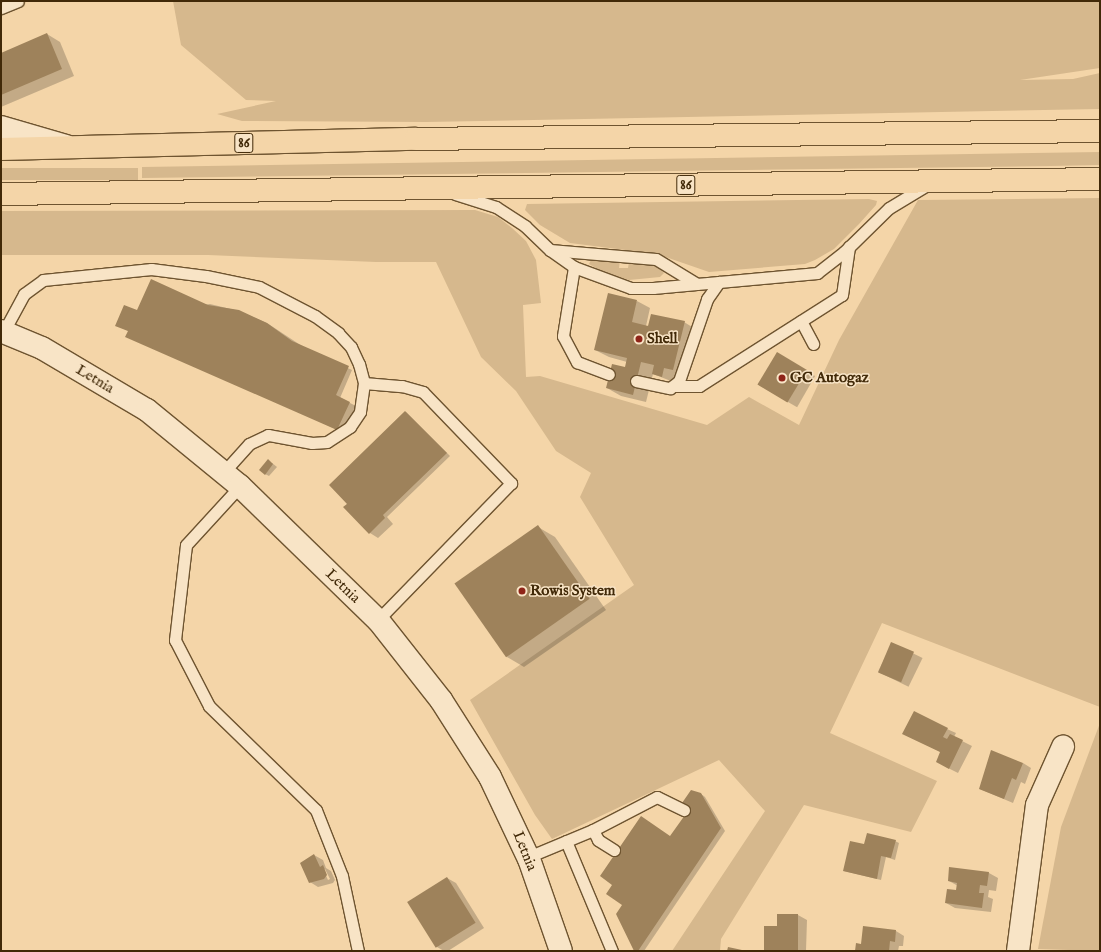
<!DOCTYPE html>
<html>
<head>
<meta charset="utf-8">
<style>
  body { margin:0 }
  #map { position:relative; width:1101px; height:952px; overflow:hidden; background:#f4d5a8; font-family:"IM FELL English",serif }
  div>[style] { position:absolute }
  .green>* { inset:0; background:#d6b88d; transform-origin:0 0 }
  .shadow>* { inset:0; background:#0003; transform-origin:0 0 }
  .building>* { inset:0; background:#9e825b; transform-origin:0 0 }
  .roads { filter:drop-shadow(1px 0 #6e5430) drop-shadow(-1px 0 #6e5430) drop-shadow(0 1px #6e5430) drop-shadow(0 -1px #6e5430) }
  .lane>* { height:11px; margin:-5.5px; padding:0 5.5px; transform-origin:5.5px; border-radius:5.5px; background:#f8e4c6 }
  .street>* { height:22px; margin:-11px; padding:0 11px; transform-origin:11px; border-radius:11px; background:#f8e4c6 }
  .primary>* { height:22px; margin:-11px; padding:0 11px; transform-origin:11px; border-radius:11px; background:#f4d5a8 }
  .dots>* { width:11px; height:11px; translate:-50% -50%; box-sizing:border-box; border:2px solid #f8e4c6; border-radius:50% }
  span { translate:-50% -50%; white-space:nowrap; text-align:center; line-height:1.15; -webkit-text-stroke:3px #f8e4c6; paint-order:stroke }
  .shield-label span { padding:1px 3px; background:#f8e4c6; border:1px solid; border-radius:3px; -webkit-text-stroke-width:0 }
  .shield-label { font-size:14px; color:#412908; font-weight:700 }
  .poi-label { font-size:15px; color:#412908; font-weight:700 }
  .left { translate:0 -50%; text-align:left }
  .street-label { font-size:15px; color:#412908 }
  .frame { position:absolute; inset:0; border:2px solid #412908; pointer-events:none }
</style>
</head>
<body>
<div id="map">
  <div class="green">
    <i style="clip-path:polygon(173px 1px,1100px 1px,1100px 68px,1020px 80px,1073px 79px,1100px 73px,1100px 109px,426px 122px,242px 121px,217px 114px,276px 101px,246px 100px,181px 45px)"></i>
    <i style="clip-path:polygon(1100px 152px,1100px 165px,1051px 166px,142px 178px,142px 167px)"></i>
    <i style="left:1px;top:168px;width:137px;height:12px"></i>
    <i style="clip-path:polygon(1100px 198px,1100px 707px,882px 623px,830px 733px,937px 781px,911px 832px,804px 805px,721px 939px,720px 951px,672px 951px,765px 811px,719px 760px,552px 839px,535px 815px,470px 700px,634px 585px,580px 497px,591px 473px,556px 451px,516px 391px,481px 357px,436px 262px,376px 262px,208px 255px,1px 255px,1px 211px,475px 210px,498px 217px,512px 228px,526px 241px,536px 260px,541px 303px,523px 305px,526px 377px,540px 376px,707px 425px,749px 397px,799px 425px,839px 340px,918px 200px)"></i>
    <i style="clip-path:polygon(869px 199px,877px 201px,876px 205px,859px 224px,834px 249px,815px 260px,805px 264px,709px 272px,657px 254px,570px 243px,540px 225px,525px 210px,527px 204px)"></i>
    <i style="clip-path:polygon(605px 259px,620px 260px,619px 268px,628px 268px,629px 262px,658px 266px,664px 273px,660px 277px,629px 280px,601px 271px,589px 264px,591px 260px)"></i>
    <i style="clip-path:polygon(1100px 723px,1100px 951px,1038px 949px,1061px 827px)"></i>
  </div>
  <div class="shadow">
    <i style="clip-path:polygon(47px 34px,60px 42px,74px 76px,1px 107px,1px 54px)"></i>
    <i style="clip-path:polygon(637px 301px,650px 308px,646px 326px,684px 322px,697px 330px,686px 377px,678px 375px,676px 383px,653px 374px,646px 402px,621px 396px,607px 388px,626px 368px,627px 362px,609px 357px,595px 350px)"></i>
    <i style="clip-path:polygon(210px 304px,239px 311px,267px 323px,305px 348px,352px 370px,340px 398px,358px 407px,346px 434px,120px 327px,137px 312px)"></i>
    <i style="left:777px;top:354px;width:44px;height:36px;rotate:30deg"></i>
    <i style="clip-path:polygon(406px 412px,450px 456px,387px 517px,393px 524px,378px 538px,370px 533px,345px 507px)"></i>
    <i style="clip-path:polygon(272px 463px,277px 467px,269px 476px,265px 474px)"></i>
    <i style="clip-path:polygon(538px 527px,555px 537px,606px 610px,524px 667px,507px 657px)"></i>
    <i style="left:892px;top:643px;width:34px;height:32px;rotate:26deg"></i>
    <i style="clip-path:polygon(947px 729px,956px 733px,954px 737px,972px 746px,958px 773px,946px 767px,941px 752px,912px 738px)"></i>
    <i style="clip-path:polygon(1023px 763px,1031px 768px,1025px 784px,1021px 782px,1013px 803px,980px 789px)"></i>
    <i style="clip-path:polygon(701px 794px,705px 797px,725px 831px,644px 951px,635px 951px,671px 837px)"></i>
    <i style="clip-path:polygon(895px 841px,899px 843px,895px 860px,886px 857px,881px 880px,844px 871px,865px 846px)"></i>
    <i style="clip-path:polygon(evenodd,314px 855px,323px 860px,326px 868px,331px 871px,335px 880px,333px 883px,318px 887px,310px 882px,314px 855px,323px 869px,325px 869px,330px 879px,328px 880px,323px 869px)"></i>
    <i style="clip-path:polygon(950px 868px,989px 873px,998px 878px,996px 891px,989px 890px,988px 897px,993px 899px,991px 912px,955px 908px,946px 903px,957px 891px,958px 886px,949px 881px)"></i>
    <i style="clip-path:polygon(447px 878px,456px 883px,484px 928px,448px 951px,444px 951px,437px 947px)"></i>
    <i style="clip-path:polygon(778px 915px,798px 915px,807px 920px,806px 951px,765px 951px,778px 927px)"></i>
    <i style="clip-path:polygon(896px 931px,904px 936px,903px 946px,899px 946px,898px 951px,856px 951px,862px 945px)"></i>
  </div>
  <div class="building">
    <i style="clip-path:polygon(47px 33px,62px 69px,1px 95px,1px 53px)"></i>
    <i style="clip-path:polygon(151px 279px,208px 305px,239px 310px,267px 323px,292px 341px,349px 366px,336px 395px,350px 402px,337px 430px,125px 337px,128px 331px,115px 326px,124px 305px,137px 310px)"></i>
    <i style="clip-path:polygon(608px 293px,637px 300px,632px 322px,648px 326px,651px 314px,685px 321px,673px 370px,664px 368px,662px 377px,652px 374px,654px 365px,641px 362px,633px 395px,606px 388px,612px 364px,625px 367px,627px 358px,594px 350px)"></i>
    <i style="left:777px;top:352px;width:35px;height:38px;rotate:31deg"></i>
    <i style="clip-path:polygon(405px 411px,447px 453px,383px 515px,385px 518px,369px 534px,343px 507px,347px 504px,329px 485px)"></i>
    <i style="clip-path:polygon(268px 459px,273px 464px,265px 475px,259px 470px)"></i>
    <i style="left:538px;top:525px;width:90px;height:102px;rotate:55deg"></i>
    <i style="left:891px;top:642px;width:25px;height:33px;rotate:23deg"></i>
    <i style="clip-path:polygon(914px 711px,948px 728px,943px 737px,947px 739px,950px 734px,963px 740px,949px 769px,936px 762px,940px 752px,902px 734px)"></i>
    <i style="clip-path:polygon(991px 750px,1023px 763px,1016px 780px,1012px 778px,1004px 799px,979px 789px)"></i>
    <i style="clip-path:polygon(691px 790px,701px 793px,721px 828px,638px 951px,634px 951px,616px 914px,622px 905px,606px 894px,612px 885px,600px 876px,641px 816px,670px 836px,690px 808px,682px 803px)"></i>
    <i style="clip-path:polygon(867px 833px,896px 840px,891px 858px,881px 856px,877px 879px,843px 871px,850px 841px,864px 844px)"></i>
    <i style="clip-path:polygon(314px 854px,320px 867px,323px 865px,327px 875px,324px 879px,309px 883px,300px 863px)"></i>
    <i style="clip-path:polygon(949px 867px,989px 872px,987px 886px,980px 885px,979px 893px,984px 893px,982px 908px,945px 903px,947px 889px,956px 890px,957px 883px,948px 881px)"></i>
    <i style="left:447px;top:877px;width:54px;height:47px;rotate:58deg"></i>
    <i style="clip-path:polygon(777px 914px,798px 914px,798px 951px,764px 951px,764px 926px,777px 926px)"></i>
    <i style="clip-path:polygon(863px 926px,896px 930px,895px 942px,890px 941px,889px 951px,855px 951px,856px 943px,861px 944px)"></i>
    <i style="clip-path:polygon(728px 947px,742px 950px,742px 951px,727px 951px)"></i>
  </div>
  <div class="roads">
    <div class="lane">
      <i style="left:1px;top:8px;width:18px;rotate:-22deg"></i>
      <i style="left:455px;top:194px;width:43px;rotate:17.6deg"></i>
      <i style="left:496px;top:207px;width:35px;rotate:33deg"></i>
      <i style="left:525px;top:226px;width:35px;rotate:44deg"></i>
      <i style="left:550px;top:250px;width:29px;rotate:35deg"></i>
      <i style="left:574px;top:267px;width:61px;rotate:20.2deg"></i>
      <i style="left:631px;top:288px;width:22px"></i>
      <i style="left:653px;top:288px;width:165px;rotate:-5.2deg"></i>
      <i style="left:817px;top:273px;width:34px;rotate:-38deg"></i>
      <i style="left:844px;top:252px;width:63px;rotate:-44.4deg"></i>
      <i style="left:889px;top:208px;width:44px;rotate:-31.2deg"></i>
      <i style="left:550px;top:250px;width:106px;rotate:4.9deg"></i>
      <i style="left:656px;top:259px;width:48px;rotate:31.4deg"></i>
      <i style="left:574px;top:267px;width:70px;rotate:99.1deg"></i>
      <i style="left:563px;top:336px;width:30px;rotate:62deg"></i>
      <i style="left:577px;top:362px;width:34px;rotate:21deg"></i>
      <i style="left:801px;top:321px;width:26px;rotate:62deg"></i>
      <i style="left:4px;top:331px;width:42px;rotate:-61.6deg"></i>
      <i style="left:24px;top:294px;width:24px;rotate:-36deg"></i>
      <i style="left:43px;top:280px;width:109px;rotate:-5.8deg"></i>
      <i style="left:151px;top:269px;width:55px;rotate:7.3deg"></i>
      <i style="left:206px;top:276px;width:54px;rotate:11.7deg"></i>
      <i style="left:259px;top:287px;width:63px;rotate:27.4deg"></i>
      <i style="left:315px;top:316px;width:29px;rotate:36deg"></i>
      <i style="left:338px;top:333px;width:19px;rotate:47deg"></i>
      <i style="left:351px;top:347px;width:19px;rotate:65deg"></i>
      <i style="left:359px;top:364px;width:20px;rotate:75deg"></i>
      <i style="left:364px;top:383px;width:29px;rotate:98deg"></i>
      <i style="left:360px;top:412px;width:18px;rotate:124deg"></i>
      <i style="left:350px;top:427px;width:27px;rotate:147deg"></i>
      <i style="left:327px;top:442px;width:15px;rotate:176deg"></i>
      <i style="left:312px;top:443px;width:45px;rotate:-169.7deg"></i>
      <i style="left:268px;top:435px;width:21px;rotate:155deg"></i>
      <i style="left:249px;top:444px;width:38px;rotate:132deg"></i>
      <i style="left:636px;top:381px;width:35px;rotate:12deg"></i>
      <i style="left:670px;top:388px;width:11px;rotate:-38deg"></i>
      <i style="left:679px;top:381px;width:87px;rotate:-71.1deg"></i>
      <i style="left:707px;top:299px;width:21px;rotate:-55deg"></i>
      <i style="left:364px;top:383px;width:38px;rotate:5deg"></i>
      <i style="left:402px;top:386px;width:22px;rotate:16deg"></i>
      <i style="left:423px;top:392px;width:127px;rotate:46deg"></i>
      <i style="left:511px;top:483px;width:191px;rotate:134.2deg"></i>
      <i style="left:673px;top:386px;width:26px"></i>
      <i style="left:699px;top:386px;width:169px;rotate:-32.5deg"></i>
      <i style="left:842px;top:295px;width:49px;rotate:-81.7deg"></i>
      <i style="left:240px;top:486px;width:80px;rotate:132.5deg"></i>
      <i style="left:186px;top:545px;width:96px;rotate:96.6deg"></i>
      <i style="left:175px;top:640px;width:74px;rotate:62.7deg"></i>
      <i style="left:209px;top:706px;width:149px;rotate:44.2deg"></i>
      <i style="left:316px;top:810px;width:71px;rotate:68.5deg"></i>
      <i style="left:342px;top:876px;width:77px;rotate:78deg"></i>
      <i style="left:593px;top:830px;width:11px;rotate:63deg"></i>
      <i style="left:598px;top:840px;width:19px;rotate:32deg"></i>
      <i style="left:566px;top:841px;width:119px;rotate:67.3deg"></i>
      <i style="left:528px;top:857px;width:70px;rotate:-22.6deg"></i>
      <i style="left:593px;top:830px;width:72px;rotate:-27.3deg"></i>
      <i style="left:657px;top:797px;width:30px;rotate:26deg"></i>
    </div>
    <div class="street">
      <i style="left:1px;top:127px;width:68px;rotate:16.3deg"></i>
      <i style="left:1px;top:331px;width:44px;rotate:22.5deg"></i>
      <i style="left:42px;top:348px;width:122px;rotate:30.6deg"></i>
      <i style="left:147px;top:410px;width:120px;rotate:39.3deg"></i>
      <i style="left:240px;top:486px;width:192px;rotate:44.2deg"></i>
      <i style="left:378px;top:620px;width:102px;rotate:51.8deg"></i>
      <i style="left:441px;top:700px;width:91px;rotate:57.5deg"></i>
      <i style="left:490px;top:777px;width:91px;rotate:64.6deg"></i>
      <i style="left:529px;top:859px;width:97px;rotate:70.8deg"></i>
      <i style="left:1018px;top:951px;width:147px;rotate:-82.6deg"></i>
      <i style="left:1037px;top:805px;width:64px;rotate:-65.9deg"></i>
    </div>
    <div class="primary">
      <i style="left:1px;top:149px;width:415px;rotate:-1.4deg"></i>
      <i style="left:416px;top:139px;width:684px;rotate:-0.67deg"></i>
      <i style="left:1px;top:194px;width:1099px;rotate:-0.78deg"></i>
    </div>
  </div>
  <div class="dots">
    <i style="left:639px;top:339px;background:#8f2418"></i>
    <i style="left:782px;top:378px;background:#8f2418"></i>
    <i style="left:522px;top:591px;background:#8f2418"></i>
  </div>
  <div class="shield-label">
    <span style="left:244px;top:143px">86</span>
    <span style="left:686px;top:185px">86</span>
  </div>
  <div class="poi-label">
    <span class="left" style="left:647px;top:339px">Shell</span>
    <span class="left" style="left:790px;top:378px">GC Autogaz</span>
    <span class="left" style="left:530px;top:591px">Rowis System</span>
  </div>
  <div class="street-label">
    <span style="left:95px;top:379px;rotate:31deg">Letnia</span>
    <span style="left:343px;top:586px;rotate:44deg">Letnia</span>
    <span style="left:525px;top:851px;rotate:68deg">Letnia</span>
  </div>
  <div class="frame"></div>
</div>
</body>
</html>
